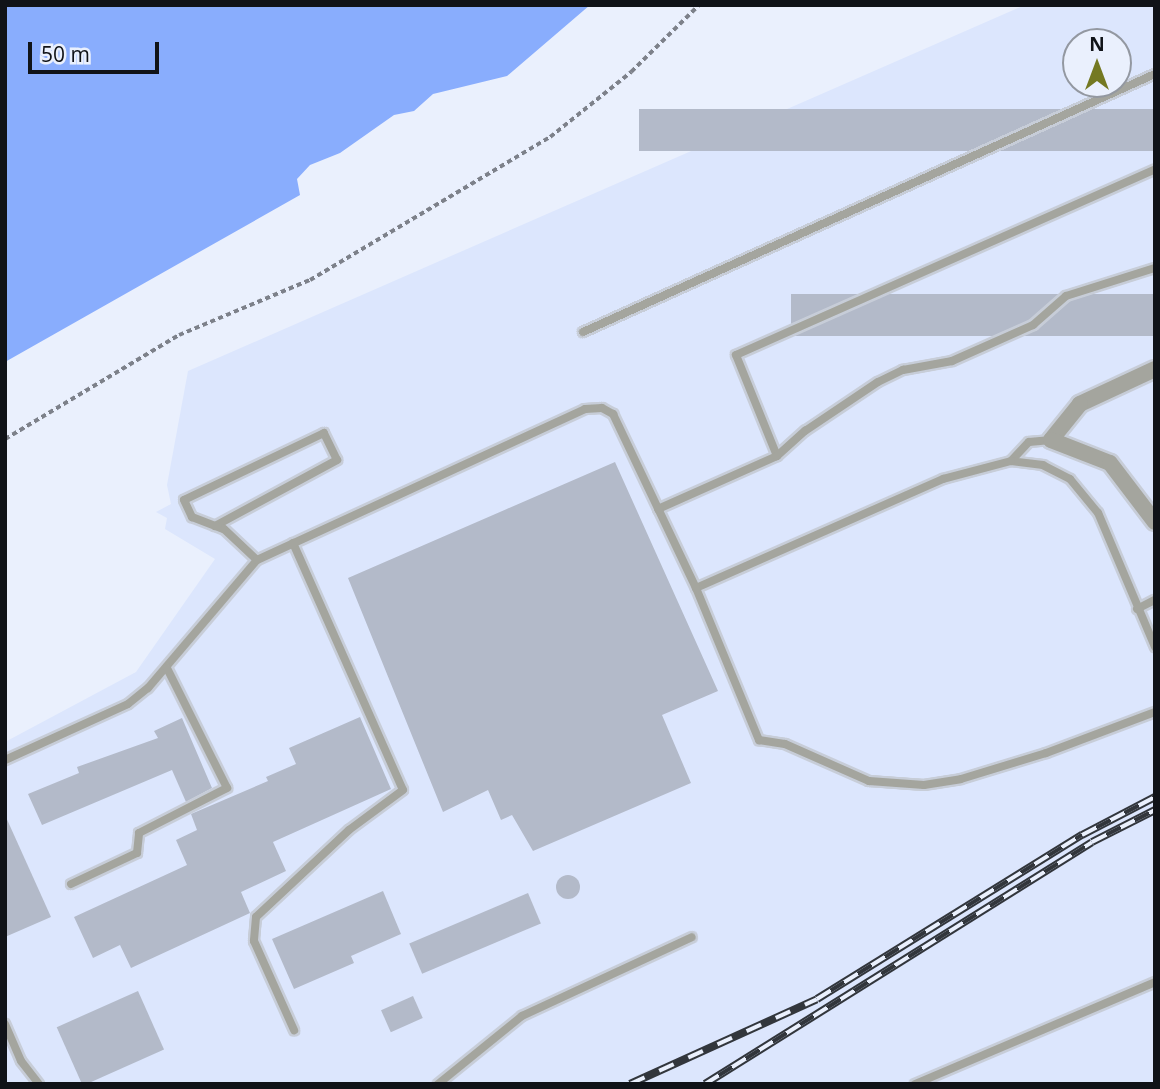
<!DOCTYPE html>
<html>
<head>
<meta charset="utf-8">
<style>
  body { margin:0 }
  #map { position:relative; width:1160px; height:1089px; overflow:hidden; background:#eaf0fd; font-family:"Open Sans",sans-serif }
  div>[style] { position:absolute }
  .built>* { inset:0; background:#dce6fd }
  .water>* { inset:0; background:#89adfd }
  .building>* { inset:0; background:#b3bac9; transform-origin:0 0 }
  .round { border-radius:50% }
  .path>* { height:3.5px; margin-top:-1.75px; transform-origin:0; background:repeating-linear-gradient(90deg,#7d818a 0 5px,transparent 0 8.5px) }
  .roads { filter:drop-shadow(2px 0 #c7cdd8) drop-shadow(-2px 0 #c7cdd8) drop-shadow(0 2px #c7cdd8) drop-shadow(0 -2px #c7cdd8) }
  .lane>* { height:8px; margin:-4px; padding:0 4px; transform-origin:4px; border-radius:4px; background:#a4a59e }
  .street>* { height:16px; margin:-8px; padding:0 8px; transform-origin:8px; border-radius:8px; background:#a4a59e }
  .rail>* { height:8px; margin-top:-4px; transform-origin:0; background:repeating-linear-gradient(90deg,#eaf0fd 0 16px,#32363c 0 32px); box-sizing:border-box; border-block:2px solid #32363c }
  span { translate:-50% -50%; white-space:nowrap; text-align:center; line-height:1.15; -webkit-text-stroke:7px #eaf0fd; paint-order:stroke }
  .frame { position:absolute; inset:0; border:7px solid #101318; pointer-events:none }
  .north { position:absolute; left:1062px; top:28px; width:70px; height:70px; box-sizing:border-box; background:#eaf0fd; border:2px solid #9398a1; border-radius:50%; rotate:0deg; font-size:19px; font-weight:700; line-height:28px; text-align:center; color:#101318 }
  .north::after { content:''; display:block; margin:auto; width:24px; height:32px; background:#747922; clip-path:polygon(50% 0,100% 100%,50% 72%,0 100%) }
  .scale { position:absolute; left:28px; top:42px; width:131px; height:32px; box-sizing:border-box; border:4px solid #101318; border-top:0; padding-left:9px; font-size:21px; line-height:24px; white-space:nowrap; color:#101318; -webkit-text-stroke:5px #eaf0fd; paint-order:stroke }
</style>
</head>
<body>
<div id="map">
  <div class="built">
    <i style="clip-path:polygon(evenodd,1025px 5px,1155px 5px,1155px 1084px,5px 1084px,5px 742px,136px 672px,215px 559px,165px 529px,167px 518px,156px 512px,171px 504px,167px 485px,188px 371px,1025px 5px,1076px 42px,1118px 42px,1118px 84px,1076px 84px,1076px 42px)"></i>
  </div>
  <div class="water">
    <i style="clip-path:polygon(5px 5px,590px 5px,507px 76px,433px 94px,414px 111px,394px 115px,340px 153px,310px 165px,297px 179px,300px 195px,5px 362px)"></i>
  </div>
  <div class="building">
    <i style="left:1155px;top:109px;width:42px;height:516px;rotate:90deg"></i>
    <i style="left:1155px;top:294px;width:42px;height:364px;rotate:90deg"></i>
    <i style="clip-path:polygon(615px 462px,718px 691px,662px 715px,691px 783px,533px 851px,512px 815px,501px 820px,488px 790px,443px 812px,348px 578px)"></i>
    <i style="clip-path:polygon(360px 717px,391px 789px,273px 842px,286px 871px,241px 892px,250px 913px,131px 968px,120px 945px,93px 958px,74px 917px,187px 865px,176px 840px,197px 830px,191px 814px,268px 781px,266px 777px,296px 764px,289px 748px)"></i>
    <i style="clip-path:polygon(182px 718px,212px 788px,186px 802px,172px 770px,42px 825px,28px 794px,79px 773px,77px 767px,158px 738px,154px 731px)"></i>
    <i style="clip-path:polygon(5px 815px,51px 917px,5px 937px)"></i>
    <i class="round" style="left:556px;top:875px;width:24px;height:24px"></i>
    <i style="clip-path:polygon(383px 891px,401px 934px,351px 956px,354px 963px,294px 989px,272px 939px)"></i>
    <i style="left:528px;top:893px;width:33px;height:129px;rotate:67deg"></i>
    <i style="left:138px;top:991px;width:64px;height:89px;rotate:66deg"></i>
    <i style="left:413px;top:996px;width:24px;height:35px;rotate:66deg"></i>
  </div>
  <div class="path">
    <i style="left:5px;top:439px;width:203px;rotate:-30.9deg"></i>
    <i style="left:179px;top:335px;width:142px;rotate:-22.8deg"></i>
    <i style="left:310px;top:280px;width:279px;rotate:-30.8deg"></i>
    <i style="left:550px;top:137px;width:104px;rotate:-38.7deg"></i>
    <i style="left:631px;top:72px;width:95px;rotate:-44.6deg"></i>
  </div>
  <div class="roads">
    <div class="lane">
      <i style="left:583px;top:332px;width:627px;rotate:-24.28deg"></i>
      <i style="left:777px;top:456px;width:109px;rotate:-112.1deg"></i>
      <i style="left:736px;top:355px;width:458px;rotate:-23.9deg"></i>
      <i style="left:1011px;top:461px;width:26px;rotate:-47deg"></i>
      <i style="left:1029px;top:442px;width:22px;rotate:-5deg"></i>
      <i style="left:658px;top:509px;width:130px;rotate:-24deg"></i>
      <i style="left:777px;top:456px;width:38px;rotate:-42deg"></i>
      <i style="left:805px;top:431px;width:88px;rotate:-33.9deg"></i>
      <i style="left:878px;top:382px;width:28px;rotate:-26deg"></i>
      <i style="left:903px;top:370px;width:50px;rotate:-10.4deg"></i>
      <i style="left:952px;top:361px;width:89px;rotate:-24deg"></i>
      <i style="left:1033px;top:325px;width:44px;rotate:-41.3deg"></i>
      <i style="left:1066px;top:296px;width:93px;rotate:-17.5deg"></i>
      <i style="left:215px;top:526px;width:139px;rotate:-28.4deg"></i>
      <i style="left:337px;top:460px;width:30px;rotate:-116deg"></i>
      <i style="left:324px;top:433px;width:155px;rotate:154.4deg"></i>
      <i style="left:184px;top:500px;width:19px;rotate:65deg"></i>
      <i style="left:192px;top:517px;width:34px;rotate:21deg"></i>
      <i style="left:224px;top:529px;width:45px;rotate:43.2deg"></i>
      <i style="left:293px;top:543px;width:270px;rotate:66deg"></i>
      <i style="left:403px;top:790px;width:67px;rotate:143.5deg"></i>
      <i style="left:349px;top:830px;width:127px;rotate:136.9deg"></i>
      <i style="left:256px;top:917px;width:24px;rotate:95deg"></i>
      <i style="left:254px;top:941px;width:98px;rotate:65.8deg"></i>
      <i style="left:1137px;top:609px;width:20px;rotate:-27deg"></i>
      <i style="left:1155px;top:647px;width:146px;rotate:-113deg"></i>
      <i style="left:1098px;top:513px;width:44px;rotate:-129.5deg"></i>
      <i style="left:1070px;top:479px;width:30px;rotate:-153deg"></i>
      <i style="left:1043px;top:465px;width:32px;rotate:-173deg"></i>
      <i style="left:1011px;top:461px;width:70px;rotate:165.2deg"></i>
      <i style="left:943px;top:479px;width:270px;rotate:156.2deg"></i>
      <i style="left:696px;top:588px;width:165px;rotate:67.5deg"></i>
      <i style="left:759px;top:740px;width:26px;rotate:9deg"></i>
      <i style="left:785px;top:744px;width:92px;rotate:23.8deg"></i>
      <i style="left:869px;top:781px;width:55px;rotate:4.2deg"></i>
      <i style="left:924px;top:785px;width:37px;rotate:-9deg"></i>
      <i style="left:961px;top:779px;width:89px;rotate:-17deg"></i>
      <i style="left:1046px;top:753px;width:116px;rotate:-20.6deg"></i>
      <i style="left:5px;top:760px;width:135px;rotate:-24.5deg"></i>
      <i style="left:128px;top:704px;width:26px;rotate:-39deg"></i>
      <i style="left:148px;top:688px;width:168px;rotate:-49.6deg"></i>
      <i style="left:257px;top:560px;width:361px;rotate:-24.7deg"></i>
      <i style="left:585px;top:409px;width:17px;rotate:-3deg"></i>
      <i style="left:602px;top:408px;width:13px;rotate:29deg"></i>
      <i style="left:613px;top:414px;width:193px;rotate:64.5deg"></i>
      <i style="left:71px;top:884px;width:73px;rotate:-25.2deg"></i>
      <i style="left:137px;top:853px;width:20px;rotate:-84deg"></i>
      <i style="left:139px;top:833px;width:99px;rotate:-27.1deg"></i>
      <i style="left:227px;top:788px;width:134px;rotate:-116.6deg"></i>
      <i style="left:5px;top:1024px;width:40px;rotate:66.6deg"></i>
      <i style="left:21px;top:1061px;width:29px;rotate:52deg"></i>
      <i style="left:438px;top:1084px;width:108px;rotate:-39deg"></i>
      <i style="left:522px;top:1016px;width:187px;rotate:-24.9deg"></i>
      <i style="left:915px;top:1084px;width:261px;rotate:-23deg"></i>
    </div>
    <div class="street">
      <i style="left:1155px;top:369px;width:83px;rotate:155deg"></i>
      <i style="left:1080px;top:404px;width:46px;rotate:128.9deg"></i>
      <i style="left:1051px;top:440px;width:63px;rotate:21.3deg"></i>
      <i style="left:1110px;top:463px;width:74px;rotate:52.7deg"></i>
    </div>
  </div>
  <div class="rail">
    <i style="left:630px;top:1084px;width:205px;rotate:-24.4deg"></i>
    <i style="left:817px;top:999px;width:312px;rotate:-31.8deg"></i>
    <i style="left:1082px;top:835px;width:82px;rotate:-27.5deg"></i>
    <i style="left:705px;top:1084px;width:456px;rotate:-32deg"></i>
    <i style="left:1092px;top:842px;width:71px;rotate:-26.9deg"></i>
  </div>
  <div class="frame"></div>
  <div class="north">N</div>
  <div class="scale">50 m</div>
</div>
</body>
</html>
